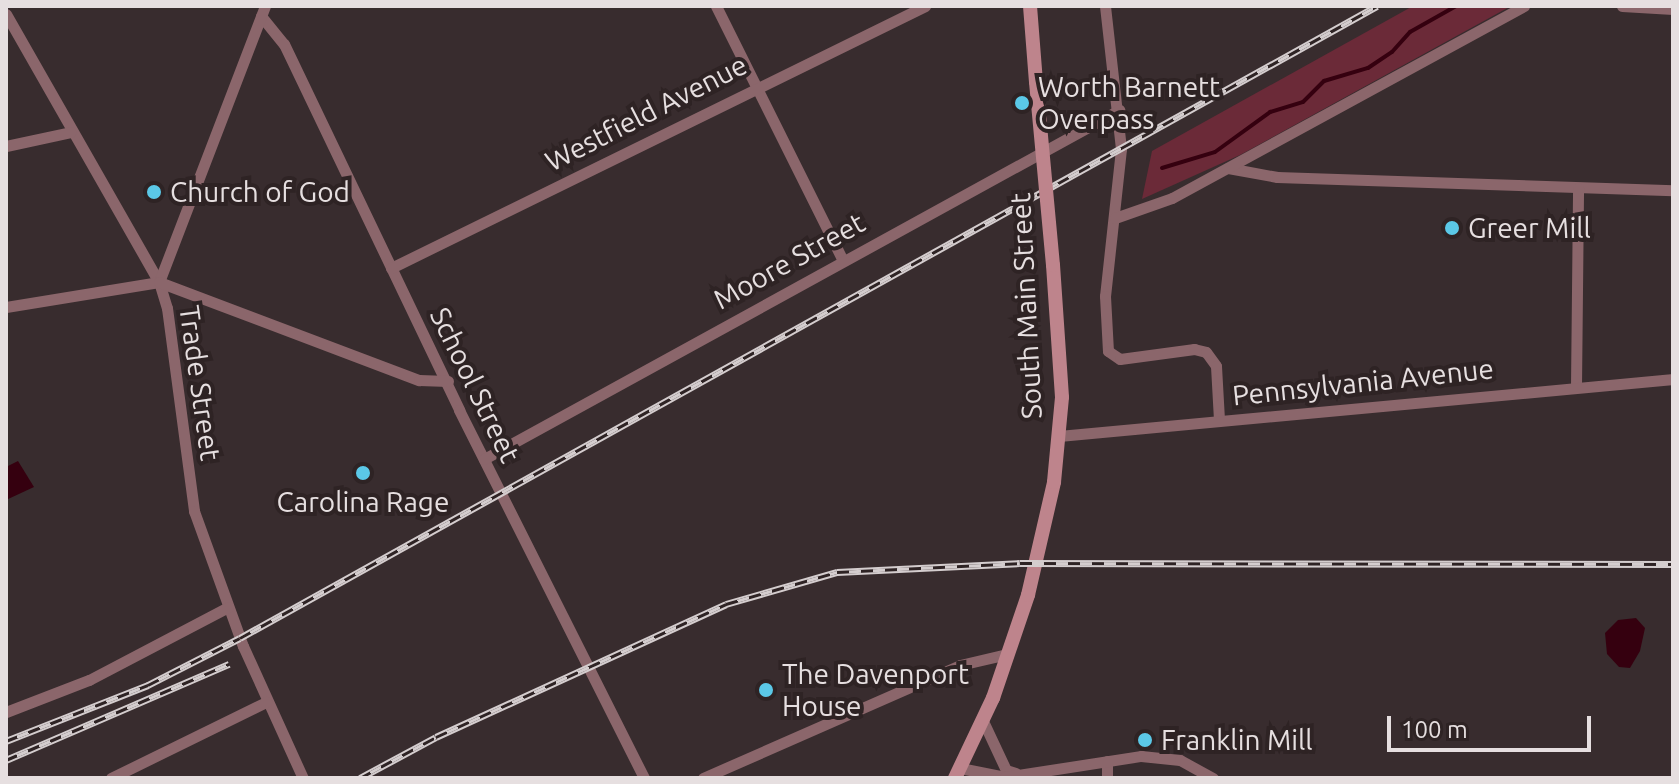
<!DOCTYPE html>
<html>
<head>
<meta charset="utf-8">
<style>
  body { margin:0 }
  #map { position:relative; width:1679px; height:784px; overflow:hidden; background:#382c2e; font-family:Ubuntu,sans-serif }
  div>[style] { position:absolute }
  .green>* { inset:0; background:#6b2a38 }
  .water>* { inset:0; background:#35000f }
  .stream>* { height:4px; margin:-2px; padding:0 2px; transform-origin:2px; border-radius:2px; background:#35000f }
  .street>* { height:11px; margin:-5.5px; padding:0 5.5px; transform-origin:5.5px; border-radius:5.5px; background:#8b666b }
  .secondary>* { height:14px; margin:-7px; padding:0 7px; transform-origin:7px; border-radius:7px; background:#be848c }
  .rail>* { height:7px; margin-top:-3.5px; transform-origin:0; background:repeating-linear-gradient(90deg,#2e2324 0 12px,#d4cdce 0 24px); box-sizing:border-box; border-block:2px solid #d4cdce }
  .secondary-bridge>* { height:14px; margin:-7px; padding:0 7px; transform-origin:7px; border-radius:7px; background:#be848c }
  .dots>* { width:22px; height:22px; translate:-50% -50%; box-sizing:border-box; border:4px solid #2e2324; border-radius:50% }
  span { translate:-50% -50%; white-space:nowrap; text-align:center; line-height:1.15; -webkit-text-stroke:8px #2e2324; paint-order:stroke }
  .poi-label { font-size:28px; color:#e6dfe0 }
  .left { translate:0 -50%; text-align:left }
  .street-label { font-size:28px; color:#e6dfe0 }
  .frame { position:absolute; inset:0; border:8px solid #e6dfe0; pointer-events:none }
  .scale { position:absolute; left:1387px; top:716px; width:204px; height:36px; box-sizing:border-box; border:4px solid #e6dfe0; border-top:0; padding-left:10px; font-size:24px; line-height:28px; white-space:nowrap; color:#e6dfe0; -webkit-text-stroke:6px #2e2324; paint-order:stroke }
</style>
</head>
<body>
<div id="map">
  <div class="green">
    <i style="clip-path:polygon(1413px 6px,1511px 6px,1240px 155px,1142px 199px,1152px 151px)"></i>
  </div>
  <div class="water">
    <i style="clip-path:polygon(18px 461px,34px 487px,6px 500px,6px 467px)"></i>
    <i style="clip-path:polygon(1636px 618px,1645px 628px,1640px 651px,1630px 668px,1619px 667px,1607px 654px,1605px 633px,1618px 620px)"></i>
  </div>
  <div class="stream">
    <i style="left:1162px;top:168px;width:55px;rotate:-16.8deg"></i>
    <i style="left:1215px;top:152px;width:68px;rotate:-36deg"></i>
    <i style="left:1270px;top:112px;width:34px;rotate:-17deg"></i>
    <i style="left:1303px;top:102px;width:30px;rotate:-45deg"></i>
    <i style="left:1324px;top:81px;width:46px;rotate:-16.5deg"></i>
    <i style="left:1368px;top:68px;width:29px;rotate:-34deg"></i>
    <i style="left:1392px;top:52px;width:27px;rotate:-48deg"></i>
    <i style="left:1410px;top:32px;width:53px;rotate:-29.5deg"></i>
  </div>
  <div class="street">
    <i style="left:716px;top:6px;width:283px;rotate:63.5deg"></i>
    <i style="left:1105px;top:6px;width:144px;rotate:83.6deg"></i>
    <i style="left:1121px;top:149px;width:148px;rotate:96.2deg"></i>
    <i style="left:1105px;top:296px;width:55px;rotate:86.9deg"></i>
    <i style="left:1108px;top:351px;width:14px;rotate:34deg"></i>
    <i style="left:1120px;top:359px;width:75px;rotate:-7.7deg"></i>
    <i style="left:1194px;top:349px;width:12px;rotate:14deg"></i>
    <i style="left:1206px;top:352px;width:17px;rotate:54deg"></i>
    <i style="left:1216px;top:366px;width:54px;rotate:86.8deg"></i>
    <i style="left:1622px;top:6px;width:51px;rotate:3.4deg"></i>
    <i style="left:6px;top:14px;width:309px;rotate:60.3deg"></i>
    <i style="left:159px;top:282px;width:27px;rotate:73deg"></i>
    <i style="left:167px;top:308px;width:205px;rotate:82.4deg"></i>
    <i style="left:194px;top:511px;width:144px;rotate:70.1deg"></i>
    <i style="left:243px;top:646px;width:145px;rotate:65.6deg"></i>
    <i style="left:261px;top:16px;width:36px;rotate:51deg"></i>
    <i style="left:284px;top:44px;width:406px;rotate:64.4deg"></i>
    <i style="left:459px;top:410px;width:412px;rotate:63.3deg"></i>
    <i style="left:6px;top:146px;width:66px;rotate:-12.2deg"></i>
    <i style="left:1228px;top:168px;width:50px;rotate:10.4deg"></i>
    <i style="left:1277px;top:177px;width:396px;rotate:1.9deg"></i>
    <i style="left:1115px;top:218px;width:60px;rotate:-19.3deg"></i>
    <i style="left:1172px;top:198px;width:401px;rotate:-28.6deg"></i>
    <i style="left:391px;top:268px;width:595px;rotate:-26.13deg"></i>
    <i style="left:159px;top:282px;width:296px;rotate:-69deg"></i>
    <i style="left:6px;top:307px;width:155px;rotate:-9.3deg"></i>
    <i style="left:159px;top:282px;width:278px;rotate:20.7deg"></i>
    <i style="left:419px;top:380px;width:29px;rotate:2deg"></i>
    <i style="left:1576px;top:386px;width:198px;rotate:-89.4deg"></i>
    <i style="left:1059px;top:436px;width:617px;rotate:-5.3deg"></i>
    <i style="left:484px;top:459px;width:725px;rotate:-28.79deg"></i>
    <i style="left:6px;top:712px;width:89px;rotate:-21.1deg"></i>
    <i style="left:89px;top:680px;width:157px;rotate:-27.7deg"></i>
    <i style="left:983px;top:721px;width:54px;rotate:64.9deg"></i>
    <i style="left:1006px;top:770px;width:10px;rotate:17deg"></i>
    <i style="left:1107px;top:761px;width:17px;rotate:90deg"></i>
    <i style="left:960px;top:768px;width:46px;rotate:11.3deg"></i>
    <i style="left:1005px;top:777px;width:138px;rotate:-8.8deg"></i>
    <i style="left:1141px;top:756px;width:39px;rotate:6deg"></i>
    <i style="left:1180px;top:760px;width:38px;rotate:29deg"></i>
    <i style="left:111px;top:778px;width:173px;rotate:-26.1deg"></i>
    <i style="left:703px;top:778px;width:281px;rotate:-23.7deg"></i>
    <i style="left:960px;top:665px;width:48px;rotate:-13.2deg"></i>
  </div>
  <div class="secondary">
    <i style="left:1030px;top:6px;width:76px;rotate:85.5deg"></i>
    <i style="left:955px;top:778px;width:89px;rotate:-64.6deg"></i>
    <i style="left:993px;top:698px;width:109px;rotate:-71.2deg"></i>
    <i style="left:1028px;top:595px;width:116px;rotate:-77deg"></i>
    <i style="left:1054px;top:482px;width:85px;rotate:-84.6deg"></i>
    <i style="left:1062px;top:397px;width:132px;rotate:-93.9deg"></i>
  </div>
  <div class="rail">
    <i style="left:6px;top:741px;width:153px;rotate:-21.5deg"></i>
    <i style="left:148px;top:685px;width:103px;rotate:-27.1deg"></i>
    <i style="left:240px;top:638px;width:1301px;rotate:-29.07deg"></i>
    <i style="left:6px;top:760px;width:243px;rotate:-23.3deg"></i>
    <i style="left:360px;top:778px;width:86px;rotate:-28.3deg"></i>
    <i style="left:436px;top:737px;width:319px;rotate:-24.6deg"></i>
    <i style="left:726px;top:604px;width:116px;rotate:-16.1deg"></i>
    <i style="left:837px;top:572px;width:183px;rotate:-2.8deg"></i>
    <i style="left:1020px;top:563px;width:653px;rotate:0.09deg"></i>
  </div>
  <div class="secondary-bridge">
    <i style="left:1036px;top:82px;width:184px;rotate:84.7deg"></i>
  </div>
  <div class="dots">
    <i style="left:1022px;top:103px;background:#5bc8e7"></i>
    <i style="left:154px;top:192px;background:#5bc8e7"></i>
    <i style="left:1452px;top:228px;background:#5bc8e7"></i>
    <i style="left:363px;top:473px;background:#5bc8e7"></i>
    <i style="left:766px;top:690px;background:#5bc8e7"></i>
    <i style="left:1145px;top:740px;background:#5bc8e7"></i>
  </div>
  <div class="poi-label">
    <span class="left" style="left:1038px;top:103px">Worth Barnett<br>Overpass</span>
    <span class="left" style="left:170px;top:192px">Church of God</span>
    <span class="left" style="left:1468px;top:228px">Greer Mill</span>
    <span style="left:363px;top:502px">Carolina Rage</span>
    <span class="left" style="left:782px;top:690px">The Davenport<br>House</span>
    <span class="left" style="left:1161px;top:740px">Franklin Mill</span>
  </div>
  <div class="street-label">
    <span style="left:646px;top:113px;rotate:-27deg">Westfield Avenue</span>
    <span style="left:789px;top:261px;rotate:-29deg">Moore Street</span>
    <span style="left:1026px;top:306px;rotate:-93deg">South Main Street</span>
    <span style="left:1363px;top:382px;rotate:-6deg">Pennsylvania Avenue</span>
    <span style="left:200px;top:383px;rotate:82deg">Trade Street</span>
    <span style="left:475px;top:385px;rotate:64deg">School Street</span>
  </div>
  <div class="frame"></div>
  <div class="scale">100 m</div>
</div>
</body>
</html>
